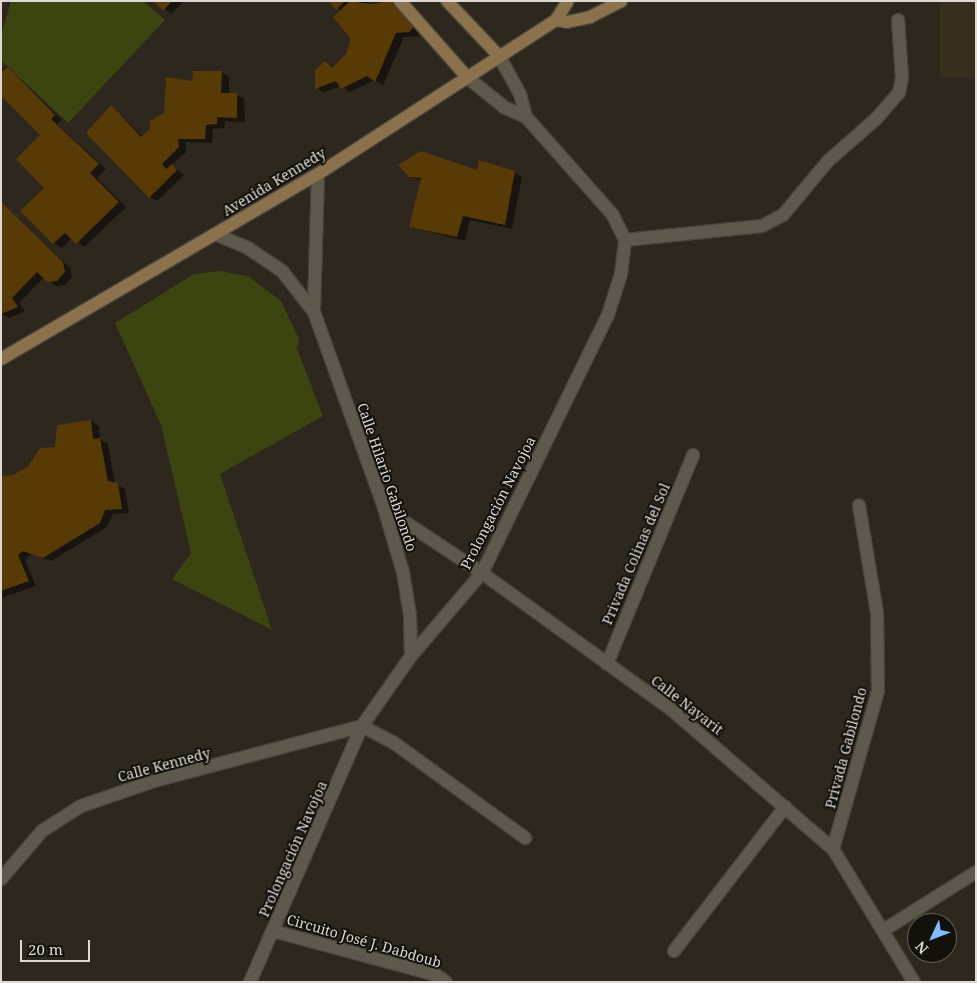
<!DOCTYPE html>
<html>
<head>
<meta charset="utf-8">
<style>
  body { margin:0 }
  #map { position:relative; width:977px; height:983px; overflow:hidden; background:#2d271d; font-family:"Noto Serif",serif }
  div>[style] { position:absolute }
  .built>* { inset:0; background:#372e1d; transform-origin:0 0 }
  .green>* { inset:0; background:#3c4410 }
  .shadow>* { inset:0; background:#0007 }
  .building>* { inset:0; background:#583a06 }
  .roads { filter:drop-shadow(1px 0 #4a453c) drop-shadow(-1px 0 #4a453c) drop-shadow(0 1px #4a453c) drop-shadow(0 -1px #4a453c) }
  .street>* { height:12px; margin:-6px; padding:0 6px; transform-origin:6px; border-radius:6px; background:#5f594d }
  .secondary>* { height:12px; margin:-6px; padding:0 6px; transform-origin:6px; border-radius:6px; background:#8b724c }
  span { translate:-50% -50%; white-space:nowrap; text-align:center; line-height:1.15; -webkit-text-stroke:4px #13110c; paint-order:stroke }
  .street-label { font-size:14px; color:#dedad3 }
  .frame { position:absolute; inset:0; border:2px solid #dedad3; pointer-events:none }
  .north { position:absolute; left:907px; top:913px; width:50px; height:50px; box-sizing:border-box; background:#13110c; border:1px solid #64615c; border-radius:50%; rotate:227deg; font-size:14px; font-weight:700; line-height:20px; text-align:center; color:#dedad3 }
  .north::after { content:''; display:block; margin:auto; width:18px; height:22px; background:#81bcfa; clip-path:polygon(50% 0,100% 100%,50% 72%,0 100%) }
  .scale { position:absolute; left:20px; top:940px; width:70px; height:22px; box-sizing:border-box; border:2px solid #dedad3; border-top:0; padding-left:6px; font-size:15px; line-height:18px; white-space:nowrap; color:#dedad3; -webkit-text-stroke:4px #13110c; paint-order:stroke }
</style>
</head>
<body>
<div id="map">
  <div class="built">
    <i style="left:940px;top:1px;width:36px;height:77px"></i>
  </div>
  <div class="green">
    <i style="clip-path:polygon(11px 1px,143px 1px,165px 20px,68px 123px,1px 60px,1px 35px)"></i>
    <i style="clip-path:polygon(219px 271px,248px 276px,281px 301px,299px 339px,297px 349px,323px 416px,220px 474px,272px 630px,172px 579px,191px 553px,161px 425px,115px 323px,194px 274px)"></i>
  </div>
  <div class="shadow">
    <i style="clip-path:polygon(155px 1px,184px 1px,171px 14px)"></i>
    <i style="clip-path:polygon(329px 1px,367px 1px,370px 4px,374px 1px,394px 1px,422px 31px,418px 36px,404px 37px,383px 85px,375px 80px,350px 92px,341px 86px,324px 92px,317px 88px,325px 63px,334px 68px,347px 55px,353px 38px,341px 11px)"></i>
    <i style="clip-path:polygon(8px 68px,62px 120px,57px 124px,106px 169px,97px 178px,126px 207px,84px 247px,72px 238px,62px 248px,54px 243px,22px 211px,46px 188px,41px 135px)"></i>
    <i style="clip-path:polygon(221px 72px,229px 77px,229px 94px,244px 98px,245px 122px,225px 121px,224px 128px,213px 129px,212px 143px,186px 142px,186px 152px,172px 165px,184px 175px,157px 201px,150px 197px,111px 106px,143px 137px,193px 82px)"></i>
    <i style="clip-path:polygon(478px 172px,514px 172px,522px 177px,512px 229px,470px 220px,465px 241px,410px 227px,421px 181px,410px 176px)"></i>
    <i style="clip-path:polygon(1px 203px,70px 268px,72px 277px,65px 285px,56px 286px,44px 277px,19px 303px,25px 311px,9px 318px,1px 314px)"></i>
    <i style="clip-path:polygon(91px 421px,99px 426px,100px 439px,108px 444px,115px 484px,125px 489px,129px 513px,113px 514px,107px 527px,51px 561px,31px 554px,25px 560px,36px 586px,1px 598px,1px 477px,13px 476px)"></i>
  </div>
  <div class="building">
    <i style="clip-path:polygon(153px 1px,172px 1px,163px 11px)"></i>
    <i style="clip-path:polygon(328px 1px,345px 1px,336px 10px)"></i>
    <i style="clip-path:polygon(350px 1px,369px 4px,392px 1px,415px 26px,409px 32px,396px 33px,375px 82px,367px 76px,341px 89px,336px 81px,315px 89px,315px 70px,325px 61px,332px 68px,346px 54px,351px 39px,333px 17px)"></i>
    <i style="clip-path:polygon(8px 67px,55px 115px,51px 119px,99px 164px,90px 173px,119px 202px,76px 244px,65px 233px,53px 244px,20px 211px,44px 188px,16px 159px,40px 135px,1px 96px,1px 73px)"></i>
    <i style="clip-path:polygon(193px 71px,222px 71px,221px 93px,237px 93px,237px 118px,217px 117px,217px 124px,206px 125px,205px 139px,178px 139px,179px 147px,162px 164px,166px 169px,172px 164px,177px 170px,149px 198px,86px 133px,111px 105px,141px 137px,150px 129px,150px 121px,164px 113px,166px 77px,192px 81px)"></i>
    <i style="clip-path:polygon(421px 151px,477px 170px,479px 160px,515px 171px,505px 225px,463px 216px,457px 237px,409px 227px,421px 178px,409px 177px,398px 165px)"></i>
    <i style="clip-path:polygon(1px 202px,63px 262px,65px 272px,57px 281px,47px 282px,37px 272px,12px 298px,18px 307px,1px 314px)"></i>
    <i style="clip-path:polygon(91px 420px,93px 439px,100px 438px,108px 481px,118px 483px,122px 509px,105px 510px,100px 523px,43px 558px,23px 551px,18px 555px,29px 581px,1px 591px,1px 476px,13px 475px,28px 466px,40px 448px,55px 447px,57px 425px)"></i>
  </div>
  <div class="roads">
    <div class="street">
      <i style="left:499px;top:56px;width:43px;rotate:61.1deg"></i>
      <i style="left:520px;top:94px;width:24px;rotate:75deg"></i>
      <i style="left:318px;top:174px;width:138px;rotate:91.7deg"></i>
      <i style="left:314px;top:312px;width:208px;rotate:70.3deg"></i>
      <i style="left:384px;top:508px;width:67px;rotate:73.5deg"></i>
      <i style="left:403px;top:572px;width:44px;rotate:80.8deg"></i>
      <i style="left:410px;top:615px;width:41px;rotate:88.6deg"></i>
      <i style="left:215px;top:234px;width:36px;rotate:23deg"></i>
      <i style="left:248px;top:248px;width:41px;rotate:34.1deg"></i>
      <i style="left:282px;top:271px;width:52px;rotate:52deg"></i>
      <i style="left:625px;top:240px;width:138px;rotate:-5.8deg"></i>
      <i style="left:762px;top:226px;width:24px;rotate:-28deg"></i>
      <i style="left:783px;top:215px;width:70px;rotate:-50.2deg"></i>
      <i style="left:828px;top:161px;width:64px;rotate:-41.2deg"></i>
      <i style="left:876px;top:119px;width:35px;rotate:-49deg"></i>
      <i style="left:899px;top:93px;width:15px;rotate:-79deg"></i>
      <i style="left:902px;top:78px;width:58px;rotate:-93.9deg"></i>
      <i style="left:384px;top:508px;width:118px;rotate:33.6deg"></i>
      <i style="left:482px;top:573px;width:236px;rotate:35.8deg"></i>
      <i style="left:673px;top:711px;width:211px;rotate:40.8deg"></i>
      <i style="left:833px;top:849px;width:156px;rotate:58.7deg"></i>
      <i style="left:607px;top:664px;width:226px;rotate:-67.6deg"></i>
      <i style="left:833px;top:849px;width:164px;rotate:-74.1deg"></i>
      <i style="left:878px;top:691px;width:78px;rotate:-90.7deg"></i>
      <i style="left:877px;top:613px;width:109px;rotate:-99.5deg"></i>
      <i style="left:1px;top:879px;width:63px;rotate:-49.5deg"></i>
      <i style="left:42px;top:831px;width:46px;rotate:-32.7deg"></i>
      <i style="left:81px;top:806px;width:77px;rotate:-18.9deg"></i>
      <i style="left:154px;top:781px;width:215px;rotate:-14.8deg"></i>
      <i style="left:362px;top:726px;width:36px;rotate:28deg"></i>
      <i style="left:394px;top:743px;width:162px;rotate:35.9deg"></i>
      <i style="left:884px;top:930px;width:109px;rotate:-32.2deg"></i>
      <i style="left:273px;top:931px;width:169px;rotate:15.1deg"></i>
      <i style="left:436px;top:975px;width:12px;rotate:35deg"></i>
      <i style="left:674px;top:951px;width:182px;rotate:-52.4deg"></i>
      <i style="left:250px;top:982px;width:279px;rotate:-66.4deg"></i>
      <i style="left:362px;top:726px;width:85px;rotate:-55deg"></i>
      <i style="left:411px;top:656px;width:109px;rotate:-49.5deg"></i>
      <i style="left:482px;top:573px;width:287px;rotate:-64deg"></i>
      <i style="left:608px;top:315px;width:43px;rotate:-72.4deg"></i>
      <i style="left:621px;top:274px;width:34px;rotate:-83deg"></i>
      <i style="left:625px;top:240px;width:28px;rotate:-116deg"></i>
      <i style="left:613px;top:215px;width:131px;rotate:-131.6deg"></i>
      <i style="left:526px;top:117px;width:24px;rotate:-156deg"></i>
      <i style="left:504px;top:107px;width:48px;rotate:-141deg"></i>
    </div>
    <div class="secondary">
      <i style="left:400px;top:1px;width:101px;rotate:48.6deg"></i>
      <i style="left:447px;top:1px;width:76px;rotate:46.6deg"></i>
      <i style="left:556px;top:20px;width:11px;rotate:10deg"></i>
      <i style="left:567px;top:22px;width:24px;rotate:-12deg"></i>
      <i style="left:590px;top:17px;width:35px;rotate:-27deg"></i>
      <i style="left:1px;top:359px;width:367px;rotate:-30.3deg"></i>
      <i style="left:318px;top:174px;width:283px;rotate:-32.9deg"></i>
      <i style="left:556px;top:20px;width:22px;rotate:-58deg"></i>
    </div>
  </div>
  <div class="street-label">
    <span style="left:274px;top:182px;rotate:-31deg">Avenida Kennedy</span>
    <span style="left:387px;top:477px;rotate:71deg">Calle Hilario Gabilondo</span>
    <span style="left:498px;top:503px;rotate:-63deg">Prolongación Navojoa</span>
    <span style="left:636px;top:554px;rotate:-67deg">Privada Colinas del Sol</span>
    <span style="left:687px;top:705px;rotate:38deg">Calle Nayarit</span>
    <span style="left:846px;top:748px;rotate:-75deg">Privada Gabilondo</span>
    <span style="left:164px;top:765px;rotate:-15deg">Calle Kennedy</span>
    <span style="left:293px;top:849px;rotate:-66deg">Prolongación Navojoa</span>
    <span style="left:364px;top:941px;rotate:16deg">Circuito José J. Dabdoub</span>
  </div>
  <div class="frame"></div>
  <div class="north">N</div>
  <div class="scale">20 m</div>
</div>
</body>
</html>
